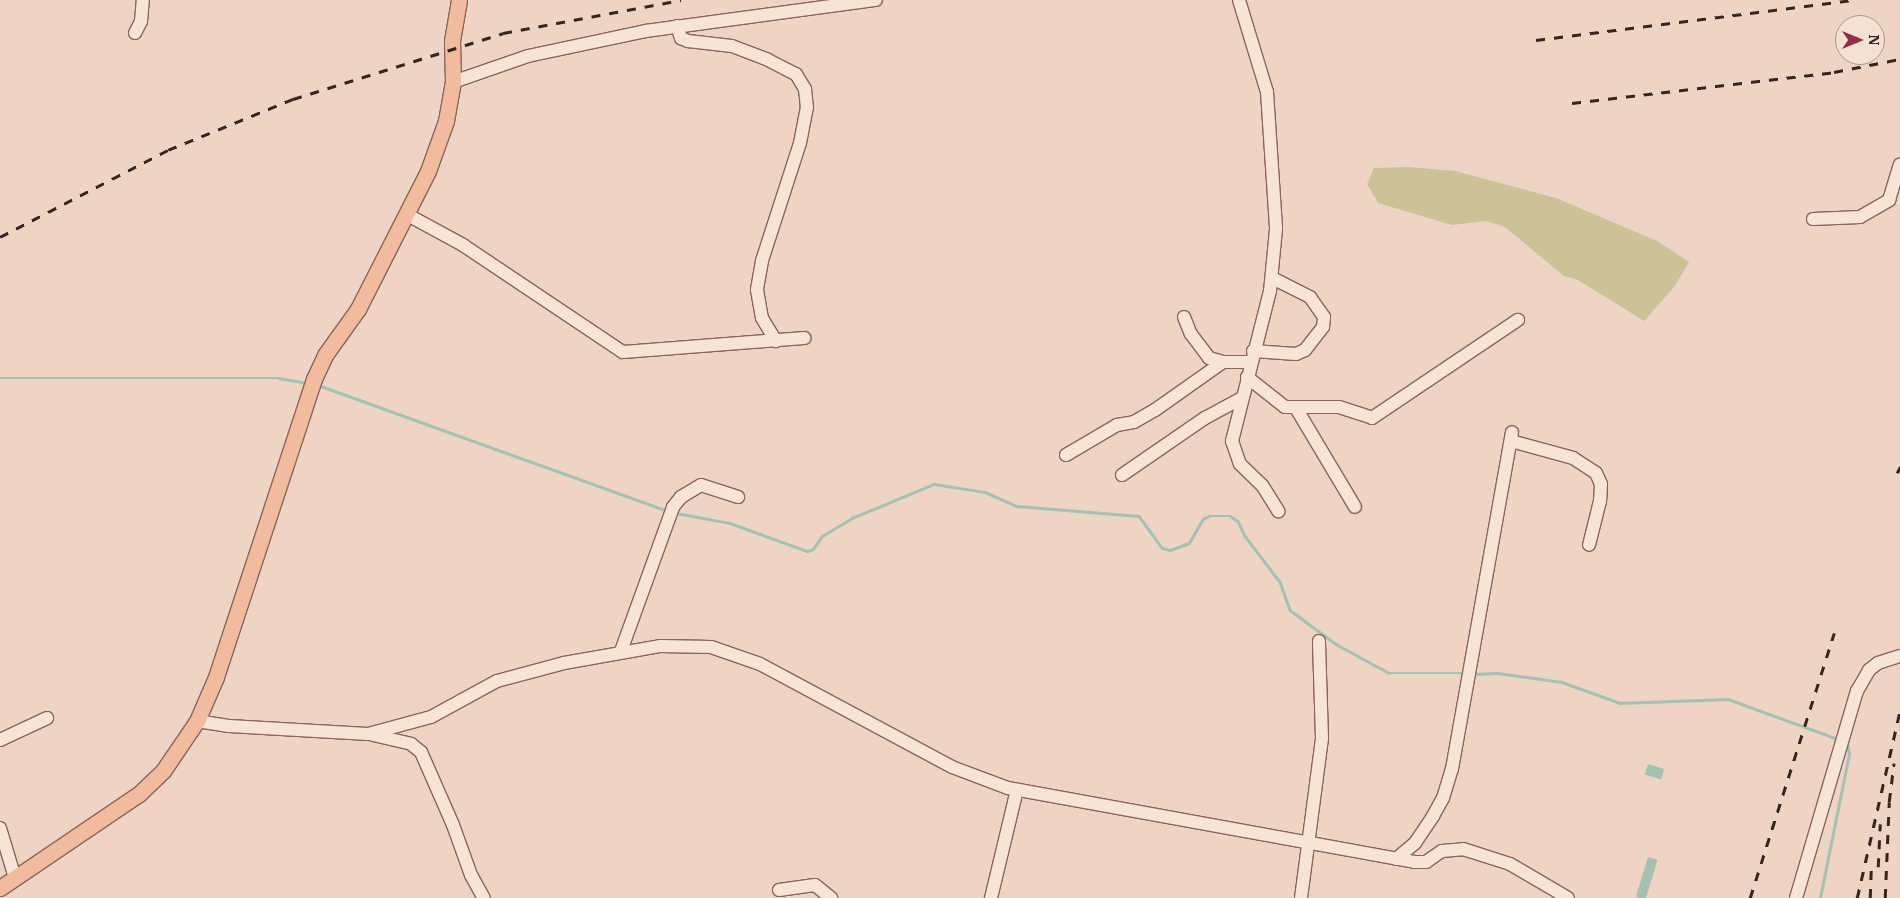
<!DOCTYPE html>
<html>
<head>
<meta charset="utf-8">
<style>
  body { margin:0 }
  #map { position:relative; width:1900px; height:898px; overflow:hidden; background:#edd4c4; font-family:"IBM Plex Serif",serif }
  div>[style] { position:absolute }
  .green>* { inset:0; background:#cbc298 }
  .water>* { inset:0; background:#a6c0b1; transform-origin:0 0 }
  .stream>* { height:2.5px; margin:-1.25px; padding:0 1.25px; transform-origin:1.25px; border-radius:1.25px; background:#a6c0b1 }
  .roads { filter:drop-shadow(1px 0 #88655b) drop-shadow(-1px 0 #88655b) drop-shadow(0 1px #88655b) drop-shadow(0 -1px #88655b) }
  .minor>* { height:12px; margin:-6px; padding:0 6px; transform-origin:6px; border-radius:6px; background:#f8e4d7 }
  .major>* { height:15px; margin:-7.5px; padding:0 7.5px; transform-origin:7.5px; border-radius:7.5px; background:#f0bc9d }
  .rail>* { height:2.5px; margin-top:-1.25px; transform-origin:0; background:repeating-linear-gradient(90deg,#38231f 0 9px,transparent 0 18px) }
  span { translate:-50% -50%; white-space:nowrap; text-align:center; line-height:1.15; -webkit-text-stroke:4px #f5e1d4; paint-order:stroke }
  .north { position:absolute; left:1835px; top:15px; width:50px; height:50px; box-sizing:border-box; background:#f5e1d4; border:1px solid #a9958c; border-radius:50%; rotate:90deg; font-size:14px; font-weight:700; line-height:20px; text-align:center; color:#38231f }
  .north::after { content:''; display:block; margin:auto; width:18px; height:22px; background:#952c4d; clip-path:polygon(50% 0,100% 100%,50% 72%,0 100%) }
</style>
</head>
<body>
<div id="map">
  <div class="green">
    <i style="clip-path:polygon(1409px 167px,1455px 171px,1556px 198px,1657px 241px,1689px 262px,1674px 287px,1644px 321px,1578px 280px,1564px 276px,1505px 227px,1486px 221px,1452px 225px,1378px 203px,1367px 184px,1374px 168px)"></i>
  </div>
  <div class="water">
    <i style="left:1648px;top:764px;width:17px;height:11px;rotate:17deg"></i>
    <i style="left:1648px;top:857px;width:10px;height:42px;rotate:17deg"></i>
  </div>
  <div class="stream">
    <i style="left:0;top:378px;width:279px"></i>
    <i style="left:279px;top:378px;width:29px;rotate:10deg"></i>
    <i style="left:318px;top:385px;width:372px;rotate:19.8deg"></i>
    <i style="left:676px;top:513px;width:55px;rotate:10.5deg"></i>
    <i style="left:730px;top:523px;width:82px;rotate:20deg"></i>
    <i style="left:807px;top:551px;width:6px;rotate:-18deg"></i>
    <i style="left:813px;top:549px;width:16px;rotate:-55deg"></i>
    <i style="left:822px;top:536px;width:35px;rotate:-31deg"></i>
    <i style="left:852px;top:518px;width:89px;rotate:-22.5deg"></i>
    <i style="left:934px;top:484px;width:52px;rotate:8.9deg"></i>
    <i style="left:985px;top:492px;width:35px;rotate:24deg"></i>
    <i style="left:1017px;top:506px;width:122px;rotate:4.7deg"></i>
    <i style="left:1139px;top:516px;width:39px;rotate:54deg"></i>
    <i style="left:1162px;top:548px;width:8px;rotate:14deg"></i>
    <i style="left:1170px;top:550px;width:20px;rotate:-20deg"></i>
    <i style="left:1189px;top:543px;width:28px;rotate:-60deg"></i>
    <i style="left:1203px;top:519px;width:7px;rotate:-27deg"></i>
    <i style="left:1209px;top:516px;width:21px"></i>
    <i style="left:1230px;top:516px;width:9px;rotate:32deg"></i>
    <i style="left:1238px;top:521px;width:17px;rotate:65deg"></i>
    <i style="left:1245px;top:536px;width:58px;rotate:52.7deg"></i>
    <i style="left:1280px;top:582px;width:30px;rotate:70deg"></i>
    <i style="left:1290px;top:610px;width:57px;rotate:36.5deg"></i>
    <i style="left:1336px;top:644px;width:60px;rotate:28.7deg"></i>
    <i style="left:1389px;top:673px;width:76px"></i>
    <i style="left:1473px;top:674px;width:25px;rotate:-2deg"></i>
    <i style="left:1498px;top:673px;width:65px;rotate:8deg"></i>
    <i style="left:1562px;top:682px;width:62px;rotate:19.9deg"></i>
    <i style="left:1620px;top:703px;width:108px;rotate:-2.1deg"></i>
    <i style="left:1728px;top:699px;width:117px;rotate:20deg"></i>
    <i style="left:1820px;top:898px;width:147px;rotate:-78.6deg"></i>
    <i style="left:1849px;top:754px;width:10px;rotate:-101deg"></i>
  </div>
  <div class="roads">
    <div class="minor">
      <i style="left:1239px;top:0;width:96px;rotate:73.1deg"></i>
      <i style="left:1267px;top:92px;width:137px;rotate:86.2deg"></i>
      <i style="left:1276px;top:229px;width:62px;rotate:95.5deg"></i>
      <i style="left:1270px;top:291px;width:155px;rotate:104.2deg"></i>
      <i style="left:1232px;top:441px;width:24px;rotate:71deg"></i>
      <i style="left:1240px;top:464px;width:30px;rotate:44deg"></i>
      <i style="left:1262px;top:485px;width:31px;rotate:58deg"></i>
      <i style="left:677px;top:26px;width:13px;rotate:72deg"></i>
      <i style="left:681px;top:38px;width:8px;rotate:23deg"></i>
      <i style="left:688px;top:41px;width:44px;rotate:6.5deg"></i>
      <i style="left:732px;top:46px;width:39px;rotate:21deg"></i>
      <i style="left:768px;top:60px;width:31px;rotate:27deg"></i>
      <i style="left:796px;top:74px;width:17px;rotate:59deg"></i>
      <i style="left:805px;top:89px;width:18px;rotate:84deg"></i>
      <i style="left:807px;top:107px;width:37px;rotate:101deg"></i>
      <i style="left:800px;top:143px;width:124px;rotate:107.9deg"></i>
      <i style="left:762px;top:261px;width:29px;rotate:100deg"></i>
      <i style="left:757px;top:290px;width:28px;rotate:80deg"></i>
      <i style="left:762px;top:318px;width:27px;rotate:59deg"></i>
      <i style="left:135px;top:33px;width:13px;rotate:-63deg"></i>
      <i style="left:141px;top:21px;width:21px;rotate:-85deg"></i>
      <i style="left:453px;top:82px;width:79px;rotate:-19.1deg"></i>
      <i style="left:528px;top:56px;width:121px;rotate:-12deg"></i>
      <i style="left:646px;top:31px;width:232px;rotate:-7.7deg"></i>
      <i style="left:406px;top:214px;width:65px;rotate:28.5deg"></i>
      <i style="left:463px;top:245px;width:192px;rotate:33.8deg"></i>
      <i style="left:623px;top:352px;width:182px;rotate:-4.4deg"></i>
      <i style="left:1813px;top:219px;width:47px;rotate:-2.4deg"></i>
      <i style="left:1860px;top:217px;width:34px;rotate:-30deg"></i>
      <i style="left:1889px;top:200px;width:37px;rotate:-73deg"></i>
      <i style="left:1184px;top:317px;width:18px;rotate:68deg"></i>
      <i style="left:1191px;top:334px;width:30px;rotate:53deg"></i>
      <i style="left:1209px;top:358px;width:15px;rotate:16deg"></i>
      <i style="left:1223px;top:362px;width:27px"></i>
      <i style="left:1253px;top:351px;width:43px;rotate:4deg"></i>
      <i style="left:1296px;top:354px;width:10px;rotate:-24deg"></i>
      <i style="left:1305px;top:350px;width:29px;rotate:-52deg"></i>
      <i style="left:1323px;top:327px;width:10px;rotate:-84deg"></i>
      <i style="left:1324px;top:317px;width:24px;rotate:-125deg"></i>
      <i style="left:1310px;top:297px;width:42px;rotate:-153.4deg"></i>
      <i style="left:1247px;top:377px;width:48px;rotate:38.3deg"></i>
      <i style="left:1285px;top:407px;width:54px"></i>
      <i style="left:1339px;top:407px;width:35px;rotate:18deg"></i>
      <i style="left:1372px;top:418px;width:176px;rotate:-33.9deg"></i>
      <i style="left:1296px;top:408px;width:115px;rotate:59.2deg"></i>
      <i style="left:1511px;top:441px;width:64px;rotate:15.3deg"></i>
      <i style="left:1573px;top:458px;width:27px;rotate:33deg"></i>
      <i style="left:1596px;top:473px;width:12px;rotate:66deg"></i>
      <i style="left:1601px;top:484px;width:17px;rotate:93deg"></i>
      <i style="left:1600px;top:501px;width:45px;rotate:104deg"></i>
      <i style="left:1066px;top:455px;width:59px;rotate:-30.5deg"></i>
      <i style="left:1117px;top:425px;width:17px;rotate:-10deg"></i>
      <i style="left:1134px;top:422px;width:24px;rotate:-30deg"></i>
      <i style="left:1155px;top:410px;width:83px;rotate:-35.2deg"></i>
      <i style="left:1122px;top:475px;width:101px;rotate:-34.5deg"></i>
      <i style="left:1205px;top:418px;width:42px;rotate:-28.4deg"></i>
      <i style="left:621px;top:651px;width:153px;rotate:-70.1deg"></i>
      <i style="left:673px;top:507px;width:13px;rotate:-51deg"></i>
      <i style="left:681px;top:497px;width:23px;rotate:-31deg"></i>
      <i style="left:701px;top:485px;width:39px;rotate:18deg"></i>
      <i style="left:197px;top:721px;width:32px;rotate:9deg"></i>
      <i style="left:229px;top:726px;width:139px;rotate:3.3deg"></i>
      <i style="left:368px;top:734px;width:65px;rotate:-15.1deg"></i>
      <i style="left:431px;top:717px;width:75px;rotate:-28.6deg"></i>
      <i style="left:497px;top:681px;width:69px;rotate:-15deg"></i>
      <i style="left:564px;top:663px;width:97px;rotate:-10deg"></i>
      <i style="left:660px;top:646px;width:51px;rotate:1.1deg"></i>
      <i style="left:711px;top:647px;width:52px;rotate:19.1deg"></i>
      <i style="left:760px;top:664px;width:218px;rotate:28.2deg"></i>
      <i style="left:952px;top:767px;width:60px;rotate:20.6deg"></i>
      <i style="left:1008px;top:788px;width:413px;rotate:10.3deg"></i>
      <i style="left:1414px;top:862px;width:12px"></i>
      <i style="left:1426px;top:862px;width:19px;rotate:-35deg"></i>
      <i style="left:1442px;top:851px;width:21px;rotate:-5deg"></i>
      <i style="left:1463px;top:849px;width:49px;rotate:17.7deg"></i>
      <i style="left:1510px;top:864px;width:67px;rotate:30.4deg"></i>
      <i style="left:373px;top:735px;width:39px;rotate:13deg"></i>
      <i style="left:411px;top:744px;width:13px;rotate:39deg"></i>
      <i style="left:421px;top:752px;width:80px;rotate:66.3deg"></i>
      <i style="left:453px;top:825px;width:53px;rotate:70.2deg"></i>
      <i style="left:471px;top:875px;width:26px;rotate:61deg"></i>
      <i style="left:0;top:740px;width:52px;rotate:-25.1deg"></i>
      <i style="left:0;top:828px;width:52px;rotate:73.3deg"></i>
      <i style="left:1396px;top:859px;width:25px;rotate:-40deg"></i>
      <i style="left:1415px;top:843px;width:32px;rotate:-56deg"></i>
      <i style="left:1433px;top:816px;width:21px;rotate:-61deg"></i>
      <i style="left:1443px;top:798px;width:30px;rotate:-73deg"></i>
      <i style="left:1452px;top:769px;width:342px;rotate:-79.9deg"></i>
      <i style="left:779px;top:890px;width:36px;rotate:-8deg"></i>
      <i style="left:815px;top:885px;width:21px;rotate:39deg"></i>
      <i style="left:991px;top:898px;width:111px;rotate:-76.5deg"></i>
      <i style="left:1301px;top:898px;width:161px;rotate:-82.5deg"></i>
      <i style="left:1322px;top:738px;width:97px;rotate:-91.8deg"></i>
      <i style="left:1796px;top:898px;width:216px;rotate:-73.6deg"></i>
      <i style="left:1857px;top:691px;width:24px;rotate:-60deg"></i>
      <i style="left:1869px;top:670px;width:11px;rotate:-38deg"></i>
      <i style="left:1878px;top:663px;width:23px;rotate:-18deg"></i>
    </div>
    <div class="major">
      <i style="left:0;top:888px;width:168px;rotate:-34.1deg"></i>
      <i style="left:139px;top:794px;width:33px;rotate:-44deg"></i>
      <i style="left:163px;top:771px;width:60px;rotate:-55.8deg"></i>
      <i style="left:197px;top:721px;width:48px;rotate:-66.6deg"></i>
      <i style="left:216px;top:677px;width:314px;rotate:-71.8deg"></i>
      <i style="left:314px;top:379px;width:26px;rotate:-65deg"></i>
      <i style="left:325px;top:355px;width:57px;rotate:-54.3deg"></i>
      <i style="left:358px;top:309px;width:155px;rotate:-63.1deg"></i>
      <i style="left:428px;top:171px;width:53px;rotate:-70.2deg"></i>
      <i style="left:446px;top:121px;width:40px;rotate:-80deg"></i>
      <i style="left:453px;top:82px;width:41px;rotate:-91.4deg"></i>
      <i style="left:452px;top:41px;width:42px;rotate:-80.3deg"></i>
    </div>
  </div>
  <div class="rail">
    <i style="left:1536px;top:40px;width:319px;rotate:-7.2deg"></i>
    <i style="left:1572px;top:103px;width:264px;rotate:-6.7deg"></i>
    <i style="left:1834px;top:72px;width:67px;rotate:-11.1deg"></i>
    <i style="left:0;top:237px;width:189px;rotate:-27.4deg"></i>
    <i style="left:168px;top:150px;width:135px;rotate:-22.2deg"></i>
    <i style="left:293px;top:99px;width:220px;rotate:-17.4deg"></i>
    <i style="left:503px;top:33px;width:181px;rotate:-10.5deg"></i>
    <i style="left:1897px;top:473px;width:7px;rotate:-63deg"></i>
    <i style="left:1878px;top:867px;width:43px;rotate:-87.3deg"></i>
    <i style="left:1750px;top:898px;width:278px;rotate:-72.4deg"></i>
    <i style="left:1857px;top:898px;width:193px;rotate:-77.1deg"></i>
    <i style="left:1870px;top:898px;width:36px;rotate:-88deg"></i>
    <i style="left:1885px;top:898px;width:96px;rotate:-87.6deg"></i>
    <i style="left:1889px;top:802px;width:39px;rotate:-83deg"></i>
  </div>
  <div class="north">N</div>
</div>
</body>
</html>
